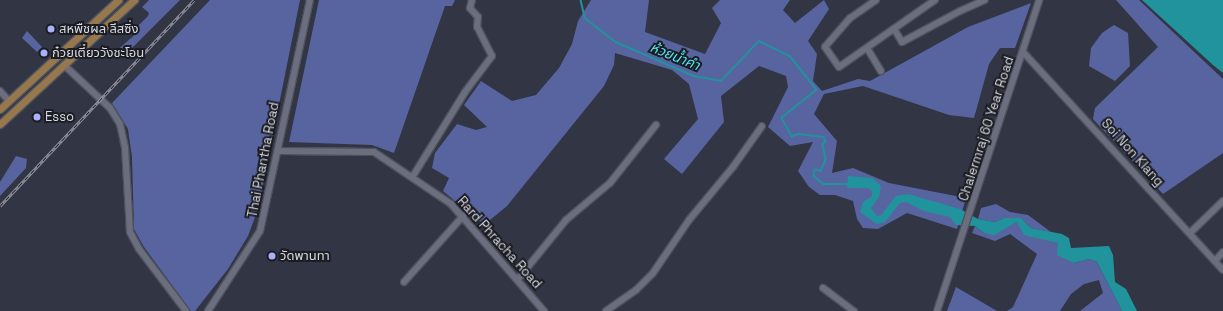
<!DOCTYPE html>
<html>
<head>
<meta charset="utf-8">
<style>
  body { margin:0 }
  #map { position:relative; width:1223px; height:311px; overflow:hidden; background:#323543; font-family:"Space Grotesk","Noto Sans Thai",sans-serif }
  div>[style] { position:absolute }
  .forest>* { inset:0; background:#5764a0 }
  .water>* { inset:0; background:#21939d }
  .stream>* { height:1.5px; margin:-0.75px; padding:0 0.75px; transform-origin:0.75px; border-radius:0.75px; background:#21939d }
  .roads { filter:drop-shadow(1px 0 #4f525d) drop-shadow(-1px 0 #4f525d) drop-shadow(0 1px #4f525d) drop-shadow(0 -1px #4f525d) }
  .minor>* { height:6px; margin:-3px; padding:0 3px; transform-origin:3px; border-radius:3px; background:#6a6e7e }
  .major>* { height:7px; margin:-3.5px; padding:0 3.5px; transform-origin:3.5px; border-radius:3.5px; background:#96784c }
  .rail>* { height:3px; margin-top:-1.5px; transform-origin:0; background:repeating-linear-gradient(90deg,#1b1d23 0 4.5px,#91949f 0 9px); box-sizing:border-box; border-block:1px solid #91949f }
  .dots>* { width:11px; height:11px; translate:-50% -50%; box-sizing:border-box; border:2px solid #1b1d23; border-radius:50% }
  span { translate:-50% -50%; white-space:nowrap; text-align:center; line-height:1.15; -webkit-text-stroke:4px #1b1d23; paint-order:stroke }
  .poi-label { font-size:13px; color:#d7d9e2 }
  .left { translate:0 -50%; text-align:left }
  .street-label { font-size:13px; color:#d7d9e2 }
  .water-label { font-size:14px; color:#4ee5f4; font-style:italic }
</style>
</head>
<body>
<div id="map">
  <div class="forest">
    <i style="clip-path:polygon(149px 0,180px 0,126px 54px,118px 59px,115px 52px,138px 32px,137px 27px,148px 16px,149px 13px,142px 7px)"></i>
    <i style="clip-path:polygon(210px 0,300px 0,258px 209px,248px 236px,228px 269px,195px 311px,191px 311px,144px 247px,134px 229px,132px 157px,128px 129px,112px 103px)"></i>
    <i style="clip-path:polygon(319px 0,455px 0,452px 6px,445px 6px,394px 153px,372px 145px,289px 142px)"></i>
    <i style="clip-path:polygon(591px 0,649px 0,645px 32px,705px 54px,721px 23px,712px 8px,720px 0,790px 0,783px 10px,795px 23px,824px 0,829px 9px,808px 41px,817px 54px,813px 81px,822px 91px,858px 79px,870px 81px,968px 27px,1031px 3px,1015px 48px,1000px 48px,989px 64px,974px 118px,949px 115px,863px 86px,824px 94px,814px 114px,837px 141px,832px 173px,853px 168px,889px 183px,966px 198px,957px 229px,907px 213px,878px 229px,863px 228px,857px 219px,853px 201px,835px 195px,820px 195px,809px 187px,798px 171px,813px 142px,790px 146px,768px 127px,788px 87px,786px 76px,759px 66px,721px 96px,724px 122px,682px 174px,664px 159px,698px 119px,689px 84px,672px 70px,615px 53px,614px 65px,604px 86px,507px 206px,484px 225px,443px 191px,449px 178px,432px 168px,435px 153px,457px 124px,476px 130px,487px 127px,464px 105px,481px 81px,512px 101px,536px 95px,559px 68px,572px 44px,578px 21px)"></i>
    <i style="clip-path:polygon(1116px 0,1139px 0,1223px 79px,1223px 153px,1163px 194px,1093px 119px,1095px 108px,1158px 47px)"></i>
    <i style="clip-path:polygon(1114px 25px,1128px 33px,1130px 66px,1115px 81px,1089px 66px,1091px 48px,1102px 33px)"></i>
    <i style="clip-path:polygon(27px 31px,42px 47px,37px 52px,22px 38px)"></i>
    <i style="clip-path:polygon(16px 156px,27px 159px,26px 168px,0 196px,0 182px)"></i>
    <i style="clip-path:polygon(996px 204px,1010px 212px,1028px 215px,1051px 232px,1031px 228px,1021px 218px,1004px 218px,995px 222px,978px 219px,981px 208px)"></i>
    <i style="clip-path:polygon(1017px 222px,1058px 243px,1074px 263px,1089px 259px,1097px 262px,1122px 311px,1080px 311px,1103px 293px,1099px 280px,1084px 284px,1071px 294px,1060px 311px,1007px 311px,1013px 307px,1037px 254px,1010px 234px,995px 241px,972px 233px,975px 226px,984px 233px,994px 234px)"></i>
    <i style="clip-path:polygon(956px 287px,997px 311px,947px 311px)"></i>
  </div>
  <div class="water">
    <i style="clip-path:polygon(1142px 0,1223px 0,1223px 73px,1213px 65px)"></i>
    <i style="clip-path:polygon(848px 176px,872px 178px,881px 186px,879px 197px,871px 208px,877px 216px,881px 215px,896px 196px,908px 194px,960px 209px,978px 219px,995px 222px,1004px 218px,1021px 218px,1031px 228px,1062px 234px,1069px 238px,1071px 248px,1109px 246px,1113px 255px,1115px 282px,1126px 289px,1137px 311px,1122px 311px,1097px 262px,1089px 259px,1074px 263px,1057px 255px,1058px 243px,1024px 235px,1017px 222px,994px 235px,984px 233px,975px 226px,956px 225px,950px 217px,924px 211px,906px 202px,900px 203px,885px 222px,877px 224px,860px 212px,863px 202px,872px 196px,872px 191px,868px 188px,847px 188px)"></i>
  </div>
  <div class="stream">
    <i style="left:581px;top:0;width:18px;rotate:77deg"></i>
    <i style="left:585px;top:18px;width:39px;rotate:38deg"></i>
    <i style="left:616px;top:42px;width:85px;rotate:23.6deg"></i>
    <i style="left:694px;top:76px;width:27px;rotate:10deg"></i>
    <i style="left:721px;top:81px;width:55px;rotate:-46.5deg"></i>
    <i style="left:759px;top:41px;width:34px;rotate:26deg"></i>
    <i style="left:790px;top:56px;width:43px;rotate:51.5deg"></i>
    <i style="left:817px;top:90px;width:45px;rotate:141.3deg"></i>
    <i style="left:782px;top:118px;width:21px;rotate:61deg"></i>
    <i style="left:792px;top:136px;width:7px;rotate:-16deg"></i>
    <i style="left:799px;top:134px;width:25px;rotate:7deg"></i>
    <i style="left:824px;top:137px;width:5px;rotate:68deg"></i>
    <i style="left:826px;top:142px;width:4px;rotate:146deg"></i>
    <i style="left:823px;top:144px;width:16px;rotate:79deg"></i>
    <i style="left:826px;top:160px;width:12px;rotate:114deg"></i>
    <i style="left:821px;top:171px;width:6px;rotate:-171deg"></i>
    <i style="left:815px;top:170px;width:6px;rotate:99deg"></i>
    <i style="left:814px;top:176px;width:13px;rotate:39deg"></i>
    <i style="left:824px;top:184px;width:24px"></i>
  </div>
  <div class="roads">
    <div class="minor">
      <i style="left:876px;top:0;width:32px;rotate:145deg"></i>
      <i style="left:850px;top:18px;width:38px;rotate:131deg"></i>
      <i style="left:825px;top:47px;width:24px;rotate:55deg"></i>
      <i style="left:839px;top:67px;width:117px;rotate:-34.9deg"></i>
      <i style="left:894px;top:29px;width:15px;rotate:58deg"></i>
      <i style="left:902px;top:42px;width:66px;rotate:-28.1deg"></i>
      <i style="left:960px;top:11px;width:27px;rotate:-24deg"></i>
      <i style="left:867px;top:48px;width:27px;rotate:59deg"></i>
      <i style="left:1024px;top:53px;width:294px;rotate:47.5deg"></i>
      <i style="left:64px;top:65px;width:63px;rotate:43.1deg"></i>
      <i style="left:110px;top:108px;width:19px;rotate:58deg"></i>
      <i style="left:120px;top:124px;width:25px;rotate:78deg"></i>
      <i style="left:125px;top:148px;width:84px;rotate:86.6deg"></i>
      <i style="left:130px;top:232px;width:19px;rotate:62deg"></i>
      <i style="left:139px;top:249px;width:78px;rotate:52.8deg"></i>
      <i style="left:0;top:91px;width:13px;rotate:48deg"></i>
      <i style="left:279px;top:151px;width:95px;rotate:0.6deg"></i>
      <i style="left:374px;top:152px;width:93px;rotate:34deg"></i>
      <i style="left:451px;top:204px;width:142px;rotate:49deg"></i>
      <i style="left:413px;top:176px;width:99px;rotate:-58.2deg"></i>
      <i style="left:465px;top:92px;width:45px;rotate:-53.1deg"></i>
      <i style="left:492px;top:56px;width:33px;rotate:-117deg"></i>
      <i style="left:477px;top:27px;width:10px;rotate:-84deg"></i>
      <i style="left:478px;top:17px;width:12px;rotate:-132deg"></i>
      <i style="left:470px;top:8px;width:8px;rotate:-76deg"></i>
      <i style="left:1190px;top:233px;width:46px;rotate:-44.1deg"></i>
      <i style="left:1215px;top:261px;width:12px;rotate:-48deg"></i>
      <i style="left:518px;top:279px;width:76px;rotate:-50.9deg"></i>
      <i style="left:566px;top:220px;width:57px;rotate:-40.1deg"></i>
      <i style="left:610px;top:183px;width:74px;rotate:-51.6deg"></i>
      <i style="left:404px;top:282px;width:89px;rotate:-48.2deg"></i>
      <i style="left:823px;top:288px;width:39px;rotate:37deg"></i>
      <i style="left:208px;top:311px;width:95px;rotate:-57deg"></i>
      <i style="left:260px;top:231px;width:236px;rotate:-77.8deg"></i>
      <i style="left:606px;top:311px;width:37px;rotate:-35deg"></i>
      <i style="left:636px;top:290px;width:24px;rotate:-45deg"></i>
      <i style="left:653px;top:273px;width:64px;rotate:-55.8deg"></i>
      <i style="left:689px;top:220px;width:69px;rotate:-50.3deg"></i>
      <i style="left:733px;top:167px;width:50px;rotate:-54.7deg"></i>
      <i style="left:937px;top:311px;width:327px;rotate:-71.8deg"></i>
    </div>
    <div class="major">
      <i style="left:0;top:109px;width:161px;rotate:-42.7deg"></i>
      <i style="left:0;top:124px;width:183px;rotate:-42.8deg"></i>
    </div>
  </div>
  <div class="rail">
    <i style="left:0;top:206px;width:283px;rotate:-46.7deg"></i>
  </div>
  <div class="dots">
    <i style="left:51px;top:29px;background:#aab0fc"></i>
    <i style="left:44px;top:53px;background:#aab0fc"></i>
    <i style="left:37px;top:117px;background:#aab0fc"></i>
    <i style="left:272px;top:256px;background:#aab0fc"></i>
  </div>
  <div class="poi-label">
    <span class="left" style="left:59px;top:29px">สหพืชผล ลีสซิ่ง</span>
    <span class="left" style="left:52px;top:53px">ก๋วยเตี๋ยววังชะโอน</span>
    <span class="left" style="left:45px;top:117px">Esso</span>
    <span class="left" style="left:280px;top:256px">วัดพานทา</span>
  </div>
  <div class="street-label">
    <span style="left:987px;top:129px;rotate:-72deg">Chalermraj 60 Year Road</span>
    <span style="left:1132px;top:153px;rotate:48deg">Soi Non Klang</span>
    <span style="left:264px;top:160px;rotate:-79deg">Thai Phantha Road</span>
    <span style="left:499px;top:243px;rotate:48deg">Rard Phracha Road</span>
  </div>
  <div class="water-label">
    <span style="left:675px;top:56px;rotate:22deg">ห้วยน้ำคำ</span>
  </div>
</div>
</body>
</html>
